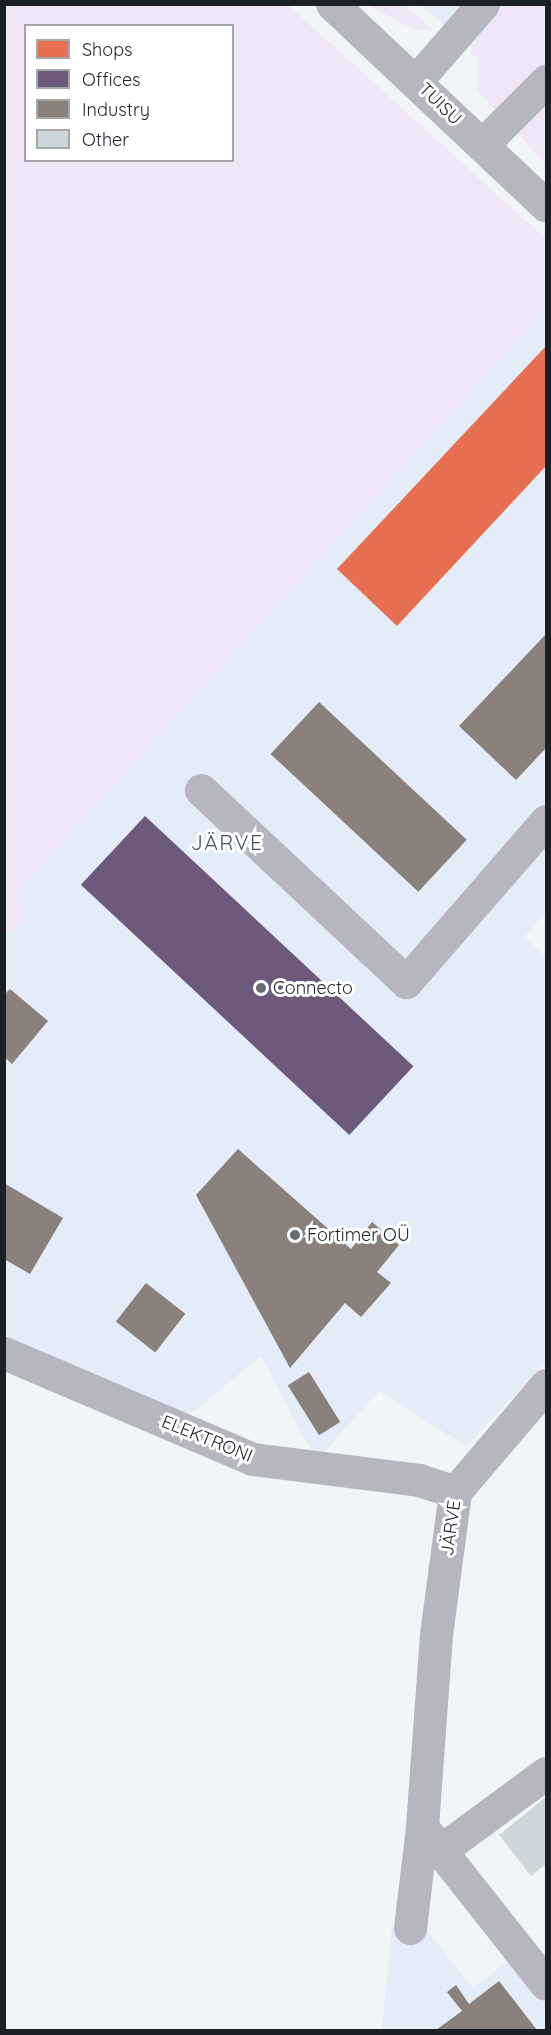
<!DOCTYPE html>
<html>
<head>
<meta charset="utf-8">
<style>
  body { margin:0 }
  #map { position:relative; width:551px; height:2035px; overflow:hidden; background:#f2f5f8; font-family:Quicksand,sans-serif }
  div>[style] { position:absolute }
  .built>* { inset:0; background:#e3ecf7 }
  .green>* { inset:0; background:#efe7f8 }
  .shops>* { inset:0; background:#e76f51 }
  .offices>* { inset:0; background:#6d597a; transform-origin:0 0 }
  .industry>* { inset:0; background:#8a817c; transform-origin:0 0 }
  .building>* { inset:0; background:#cdd6db }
  .minor>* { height:33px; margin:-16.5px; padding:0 16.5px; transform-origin:16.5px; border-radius:16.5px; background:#b6b6c1 }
  .dots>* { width:16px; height:16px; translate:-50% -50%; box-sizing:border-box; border:3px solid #fff; border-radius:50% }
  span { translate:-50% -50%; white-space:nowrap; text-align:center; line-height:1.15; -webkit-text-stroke:6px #fff; paint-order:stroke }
  .street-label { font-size:18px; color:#1b2026 }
  .poi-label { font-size:18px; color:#1b2026 }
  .left { translate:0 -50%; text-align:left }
  .quarter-label { font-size:21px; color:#46505f; letter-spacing:1.5px }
  .frame { position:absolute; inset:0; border:6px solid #1b2026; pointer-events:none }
  .legend { position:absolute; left:24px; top:24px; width:210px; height:138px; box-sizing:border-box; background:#fff; border:2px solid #a4a6a8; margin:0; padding:8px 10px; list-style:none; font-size:18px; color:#1b2026 }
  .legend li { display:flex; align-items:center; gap:12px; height:30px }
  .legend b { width:30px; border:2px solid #a4a6a8 }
</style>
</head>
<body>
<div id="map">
  <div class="built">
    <i style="clip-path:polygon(420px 5px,541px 5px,480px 55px)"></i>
    <i style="clip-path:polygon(546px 309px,546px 912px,524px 937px,546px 958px,546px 1362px,466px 1446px,379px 1391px,316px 1461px,261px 1356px,186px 1418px,5px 1338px,5px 936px,30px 915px,16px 894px)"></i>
    <i style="clip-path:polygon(392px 1926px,428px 1932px,473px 1988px,510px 1959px,546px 2004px,546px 2030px,382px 2030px)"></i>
  </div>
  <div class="green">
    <i style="clip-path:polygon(evenodd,4px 5px,288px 5px,546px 239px,546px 309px,16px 894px,30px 915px,5px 936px,4px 5px,26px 26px,232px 26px,232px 160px,26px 160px,26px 26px)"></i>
    <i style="clip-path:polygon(367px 5px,404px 5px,433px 30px,415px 30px)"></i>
    <i style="clip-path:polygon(504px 5px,546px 5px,546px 164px,477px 91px,478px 58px,469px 52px)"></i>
  </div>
  <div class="shops">
    <i style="clip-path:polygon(546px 346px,546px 466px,397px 626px,337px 569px)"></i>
  </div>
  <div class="offices">
    <i style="left:145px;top:816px;width:367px;height:94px;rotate:43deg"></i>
  </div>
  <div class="industry">
    <i style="clip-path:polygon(546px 634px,546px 748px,516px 780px,459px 726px)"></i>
    <i style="left:319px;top:702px;width:202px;height:71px;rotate:43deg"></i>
    <i style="clip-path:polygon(10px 989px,48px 1021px,12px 1064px,4px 1057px,4px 995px)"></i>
    <i style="clip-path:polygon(238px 1149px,351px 1249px,372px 1222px,399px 1245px,377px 1272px,391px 1283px,361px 1317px,345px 1303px,290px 1368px,196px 1195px)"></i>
    <i style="clip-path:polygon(4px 1183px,63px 1218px,30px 1274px,4px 1259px)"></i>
    <i style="left:146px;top:1283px;width:50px;height:49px;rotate:38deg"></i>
    <i style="left:309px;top:1372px;width:59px;height:25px;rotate:58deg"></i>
    <i style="clip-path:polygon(499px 1981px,537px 2030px,436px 2030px,462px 2011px,447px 1992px,456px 1985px,469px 2004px)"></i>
  </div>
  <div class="building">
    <i style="clip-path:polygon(546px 1797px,546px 1864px,531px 1876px,499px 1835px)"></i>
  </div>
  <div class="minor">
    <i style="left:332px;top:4px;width:294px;rotate:43.3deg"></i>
    <i style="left:416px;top:81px;width:102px;rotate:-49deg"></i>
    <i style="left:482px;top:145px;width:91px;rotate:-45deg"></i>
    <i style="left:201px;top:790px;width:281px;rotate:43.1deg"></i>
    <i style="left:406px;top:982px;width:213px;rotate:-49deg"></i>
    <i style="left:4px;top:1353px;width:271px;rotate:23.1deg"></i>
    <i style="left:253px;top:1459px;width:167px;rotate:7.2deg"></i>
    <i style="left:419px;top:1480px;width:38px;rotate:18deg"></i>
    <i style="left:546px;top:1385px;width:140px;rotate:130.4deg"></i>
    <i style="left:455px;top:1492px;width:144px;rotate:97.6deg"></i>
    <i style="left:436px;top:1635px;width:193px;rotate:94.2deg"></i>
    <i style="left:422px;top:1827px;width:200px;rotate:51.7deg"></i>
    <i style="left:441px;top:1850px;width:130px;rotate:-36.3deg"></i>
    <i style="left:410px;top:1928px;width:102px;rotate:-83.2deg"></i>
  </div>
  <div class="dots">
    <i style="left:261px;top:988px;background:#666b70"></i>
    <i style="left:295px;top:1235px;background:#666b70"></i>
  </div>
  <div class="street-label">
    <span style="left:440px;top:104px;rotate:44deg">TUISU</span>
    <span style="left:207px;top:1439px;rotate:22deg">ELEKTRONI</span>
    <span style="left:451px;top:1528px;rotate:-82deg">JÄRVE</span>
  </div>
  <div class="poi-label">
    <span class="left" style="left:273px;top:988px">Connecto</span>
    <span class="left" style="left:307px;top:1235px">Fortimer OÜ</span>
  </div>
  <div class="quarter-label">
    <span style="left:227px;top:842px">JÄRVE</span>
  </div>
  <div class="frame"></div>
  <ul class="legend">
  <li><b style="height:16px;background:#e76f51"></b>Shops</li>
  <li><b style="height:16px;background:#6d597a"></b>Offices</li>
  <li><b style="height:16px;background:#8a817c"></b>Industry</li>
  <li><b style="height:16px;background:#cdd6db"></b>Other</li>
  </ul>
</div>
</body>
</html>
